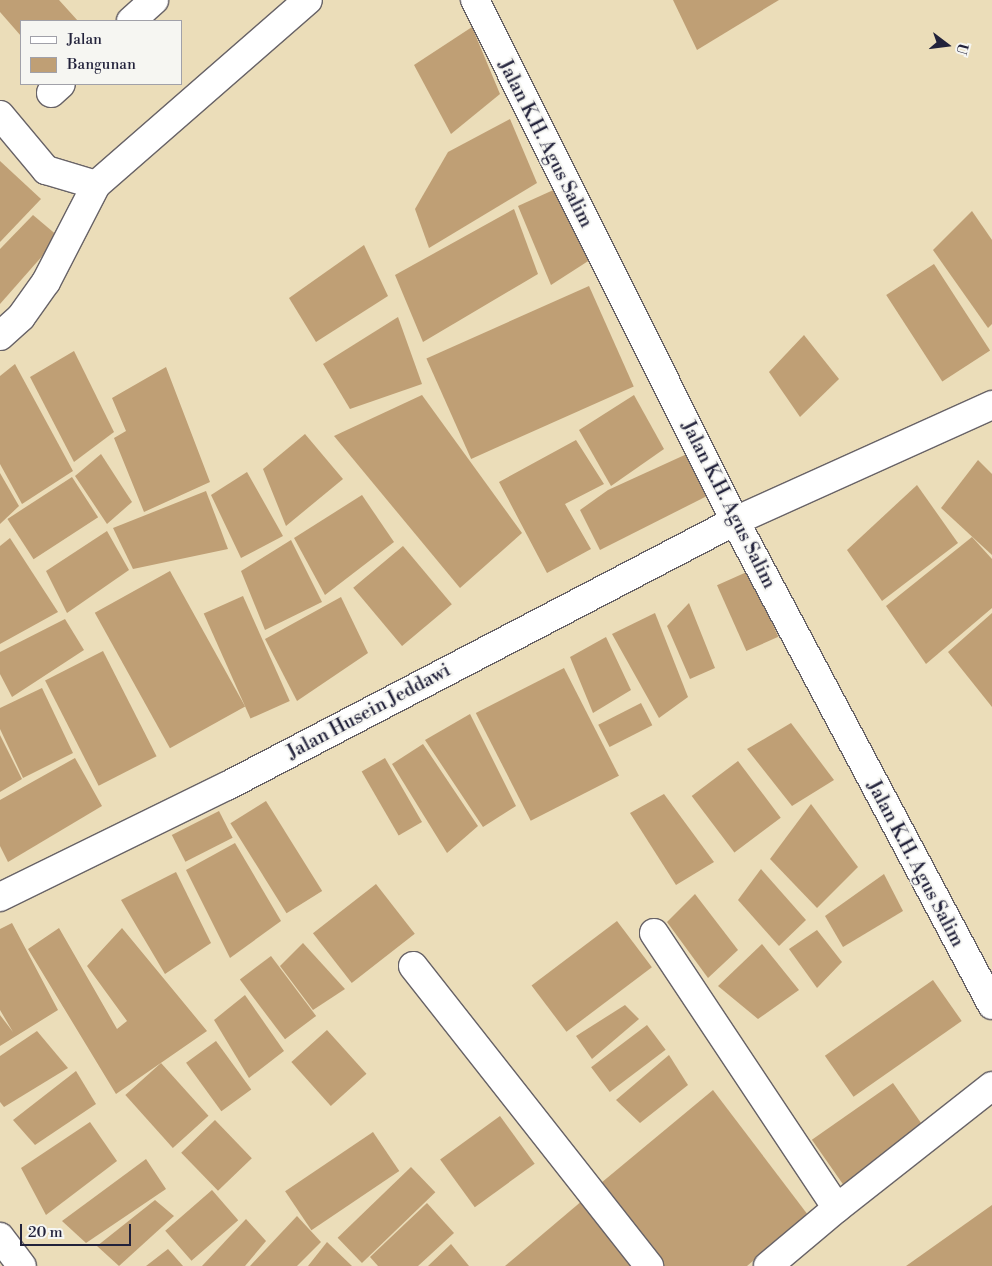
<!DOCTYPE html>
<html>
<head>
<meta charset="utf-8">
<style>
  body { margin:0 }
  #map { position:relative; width:992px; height:1266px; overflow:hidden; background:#ebddb9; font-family:"Libre Bodoni",serif }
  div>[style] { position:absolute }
  .building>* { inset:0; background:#bf9f75; transform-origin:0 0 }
  .roads { filter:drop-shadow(1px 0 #686367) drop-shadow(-1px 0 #686367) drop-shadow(0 1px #686367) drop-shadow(0 -1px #686367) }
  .minor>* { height:28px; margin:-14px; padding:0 14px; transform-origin:14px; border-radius:14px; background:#fff }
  span { translate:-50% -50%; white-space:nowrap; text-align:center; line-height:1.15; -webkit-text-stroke:4px #f6f6f2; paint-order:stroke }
  .street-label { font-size:19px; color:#22223b }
  .legend { position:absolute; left:20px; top:20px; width:162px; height:65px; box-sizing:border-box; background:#f6f6f2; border:1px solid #a1a1a9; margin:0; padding:6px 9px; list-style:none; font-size:15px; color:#22223b }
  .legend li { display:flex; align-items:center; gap:10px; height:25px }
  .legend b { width:25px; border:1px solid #a1a1a9 }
  .north { position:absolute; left:922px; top:20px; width:50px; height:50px; -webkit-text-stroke:4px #f6f6f2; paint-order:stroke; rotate:105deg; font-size:14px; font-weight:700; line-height:20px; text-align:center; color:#22223b }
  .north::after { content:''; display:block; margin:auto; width:18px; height:22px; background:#22223b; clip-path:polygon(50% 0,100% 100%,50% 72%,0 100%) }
  .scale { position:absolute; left:20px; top:1224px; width:111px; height:22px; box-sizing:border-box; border:2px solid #22223b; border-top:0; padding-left:6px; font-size:15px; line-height:18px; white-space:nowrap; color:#22223b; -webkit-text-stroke:4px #f6f6f2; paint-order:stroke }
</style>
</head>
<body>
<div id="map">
  <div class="building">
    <i style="clip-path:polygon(0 0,59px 0,78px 21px,21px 21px,21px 36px,0 12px)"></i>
    <i style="clip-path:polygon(673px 0,779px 0,697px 50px)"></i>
    <i style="clip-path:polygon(472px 27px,500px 94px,451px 134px,414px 65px)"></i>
    <i style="clip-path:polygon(510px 119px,537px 183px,429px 248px,415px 209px,448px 152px)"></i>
    <i style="clip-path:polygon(0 161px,41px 199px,0 242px)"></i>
    <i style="clip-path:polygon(560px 187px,596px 256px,551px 285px,518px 206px)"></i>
    <i style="clip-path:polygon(514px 209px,538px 274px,423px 342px,395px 275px)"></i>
    <i style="clip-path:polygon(972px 211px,992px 240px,992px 324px,988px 328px,933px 250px)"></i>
    <i style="clip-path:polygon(33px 215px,59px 237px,0 304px,0 249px)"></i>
    <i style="clip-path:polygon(364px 245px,388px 296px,316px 342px,289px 298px)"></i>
    <i style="left:934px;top:264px;width:103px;height:57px;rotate:57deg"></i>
    <i style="left:589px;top:286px;width:110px;height:178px;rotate:66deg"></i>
    <i style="clip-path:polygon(398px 317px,422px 384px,350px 409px,323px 364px)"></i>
    <i style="clip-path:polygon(804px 335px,839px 379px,800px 417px,769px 372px)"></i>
    <i style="clip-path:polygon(74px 351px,114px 432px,74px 462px,30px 377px)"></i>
    <i style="clip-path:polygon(15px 364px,73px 471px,22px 504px,0 464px,0 376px)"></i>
    <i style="clip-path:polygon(166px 367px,210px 482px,144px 512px,114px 438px,126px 431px,112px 398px)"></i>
    <i style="clip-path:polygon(422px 395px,522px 533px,460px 588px,334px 436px)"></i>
    <i style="clip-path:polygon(634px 395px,664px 449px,611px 486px,579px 430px)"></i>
    <i style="clip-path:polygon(305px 434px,343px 479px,286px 526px,263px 469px)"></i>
    <i style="clip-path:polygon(576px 440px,604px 484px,565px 504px,591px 549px,547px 573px,499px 482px)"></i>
    <i style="clip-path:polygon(689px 453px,711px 494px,600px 550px,580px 510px,608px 490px)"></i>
    <i style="clip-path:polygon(101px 454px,132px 502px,107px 524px,75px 476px)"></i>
    <i style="clip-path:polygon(978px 460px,992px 474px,992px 555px,941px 508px)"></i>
    <i style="clip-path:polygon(247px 472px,283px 536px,241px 558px,211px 495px)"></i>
    <i style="clip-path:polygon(0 473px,19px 506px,0 524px)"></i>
    <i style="left:72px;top:477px;width:48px;height:77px;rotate:57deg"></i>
    <i style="clip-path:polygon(917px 485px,958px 543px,882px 601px,847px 550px)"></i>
    <i style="clip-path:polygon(206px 491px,228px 549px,133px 569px,113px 528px)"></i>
    <i style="clip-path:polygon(362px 495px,394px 542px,325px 595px,294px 538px)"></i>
    <i style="clip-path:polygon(107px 531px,129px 570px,67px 613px,46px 571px)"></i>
    <i style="clip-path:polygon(972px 537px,992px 559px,992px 608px,926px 664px,886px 606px)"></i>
    <i style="clip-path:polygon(10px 538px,58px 612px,0 644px,0 546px)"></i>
    <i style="clip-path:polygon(291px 540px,322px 602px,265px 630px,241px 571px)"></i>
    <i style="left:403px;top:546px;width:76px;height:65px;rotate:50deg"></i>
    <i style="left:170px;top:571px;width:155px;height:86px;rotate:61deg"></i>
    <i style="left:749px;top:571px;width:72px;height:35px;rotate:66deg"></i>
    <i style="left:243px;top:596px;width:115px;height:43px;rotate:66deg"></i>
    <i style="clip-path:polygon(341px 597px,368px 653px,297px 701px,265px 639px)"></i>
    <i style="clip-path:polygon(689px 603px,715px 668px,690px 679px,667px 626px)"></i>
    <i style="clip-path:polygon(655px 613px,688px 697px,659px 718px,612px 634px)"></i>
    <i style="clip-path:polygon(992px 613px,992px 707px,948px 652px)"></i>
    <i style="clip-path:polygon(65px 619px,84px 650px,12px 697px,0 674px,0 652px)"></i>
    <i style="clip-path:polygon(606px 637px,631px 690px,593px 713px,570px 657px)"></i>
    <i style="left:103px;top:651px;width:118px;height:65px;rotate:63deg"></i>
    <i style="left:564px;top:668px;width:121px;height:99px;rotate:63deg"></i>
    <i style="clip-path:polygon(42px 688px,73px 753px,23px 778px,0 729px,0 708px)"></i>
    <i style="left:641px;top:703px;width:25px;height:48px;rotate:63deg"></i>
    <i style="clip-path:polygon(470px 714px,516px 806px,483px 827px,425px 740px)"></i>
    <i style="clip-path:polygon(791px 723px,834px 780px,792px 806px,747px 749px)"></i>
    <i style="clip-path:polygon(0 735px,22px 779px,0 792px)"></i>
    <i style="clip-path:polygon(423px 744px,478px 826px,447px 853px,392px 764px)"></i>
    <i style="clip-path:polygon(75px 758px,102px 806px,8px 862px,0 846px,0 800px)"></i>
    <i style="left:385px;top:758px;width:74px;height:27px;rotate:60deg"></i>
    <i style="left:738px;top:761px;width:71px;height:58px;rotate:53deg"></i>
    <i style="clip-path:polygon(664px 794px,714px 862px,676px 885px,630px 813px)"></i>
    <i style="left:266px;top:801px;width:106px;height:42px;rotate:58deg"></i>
    <i style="clip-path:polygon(811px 804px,858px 867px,817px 908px,770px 859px)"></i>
    <i style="left:219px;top:811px;width:30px;height:53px;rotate:63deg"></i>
    <i style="clip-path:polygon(235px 843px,281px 921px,230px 958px,186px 870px)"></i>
    <i style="clip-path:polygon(761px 869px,806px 920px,779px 946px,738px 900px)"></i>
    <i style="clip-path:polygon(176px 872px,211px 943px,165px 974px,121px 900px)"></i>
    <i style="clip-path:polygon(884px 874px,903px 911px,843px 947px,825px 916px)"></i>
    <i style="left:376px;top:884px;width:63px;height:80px;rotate:52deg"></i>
    <i style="clip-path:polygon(695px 894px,738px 950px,708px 978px,667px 922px)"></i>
    <i style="left:617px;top:921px;width:58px;height:107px;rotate:53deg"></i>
    <i style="clip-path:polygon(12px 923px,58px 1010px,0 1046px,0 1015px,13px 1032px,0 1010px,0 929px)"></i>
    <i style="clip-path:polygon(59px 928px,117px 1029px,127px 1021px,87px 966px,122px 928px,207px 1031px,116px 1094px,28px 949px)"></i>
    <i style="clip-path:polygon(817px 930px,842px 962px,817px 988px,789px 949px)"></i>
    <i style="clip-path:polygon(303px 943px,345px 989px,313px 1010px,280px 966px)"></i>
    <i style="clip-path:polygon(762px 944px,799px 990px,758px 1019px,718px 986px)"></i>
    <i style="left:271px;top:956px;width:75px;height:39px;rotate:53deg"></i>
    <i style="left:933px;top:980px;width:50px;height:132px;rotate:55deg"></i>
    <i style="clip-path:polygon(245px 995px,284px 1051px,249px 1078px,214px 1020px)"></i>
    <i style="clip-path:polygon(625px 1005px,639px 1019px,592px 1059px,576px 1036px)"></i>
    <i style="left:647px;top:1025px;width:31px;height:70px;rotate:53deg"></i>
    <i style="left:327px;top:1030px;width:59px;height:48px;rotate:48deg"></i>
    <i style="clip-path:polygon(37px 1031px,68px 1068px,4px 1107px,0 1102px,0 1056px)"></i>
    <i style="left:216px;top:1041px;width:60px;height:37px;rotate:54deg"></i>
    <i style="clip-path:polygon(669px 1055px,688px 1085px,640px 1123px,616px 1100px)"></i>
    <i style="left:161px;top:1063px;width:71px;height:48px;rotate:48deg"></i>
    <i style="clip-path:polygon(76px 1071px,96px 1104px,35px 1145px,13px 1120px)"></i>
    <i style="left:893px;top:1083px;width:56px;height:99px;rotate:55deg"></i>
    <i style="clip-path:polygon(713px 1090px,808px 1215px,747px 1266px,662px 1266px,601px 1183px)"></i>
    <i style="left:500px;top:1116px;width:59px;height:74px;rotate:54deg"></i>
    <i style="left:215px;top:1120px;width:53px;height:47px;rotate:46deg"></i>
    <i style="clip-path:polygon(90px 1122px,117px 1161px,46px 1215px,21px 1168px)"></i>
    <i style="left:373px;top:1132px;width:47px;height:106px;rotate:56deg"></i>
    <i style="clip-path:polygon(146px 1159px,166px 1189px,86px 1243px,62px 1221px)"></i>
    <i style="left:411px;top:1167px;width:35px;height:102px;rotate:46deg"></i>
    <i style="left:212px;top:1190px;width:40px;height:62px;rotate:49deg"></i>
    <i style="clip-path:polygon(155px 1200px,174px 1216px,119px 1266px,97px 1246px)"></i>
    <i style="clip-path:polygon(583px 1200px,630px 1266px,505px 1266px)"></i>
    <i style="clip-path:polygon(427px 1203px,454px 1233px,418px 1266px,378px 1266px,370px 1257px)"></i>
    <i style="clip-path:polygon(992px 1205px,992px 1266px,906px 1266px)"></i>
    <i style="clip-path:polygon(297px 1216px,321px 1242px,297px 1266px,250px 1266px)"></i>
    <i style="clip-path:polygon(246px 1219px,266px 1241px,245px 1266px,202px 1266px)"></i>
    <i style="clip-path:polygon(327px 1242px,352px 1266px,308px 1266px)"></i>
    <i style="clip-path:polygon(451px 1244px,469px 1266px,428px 1266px)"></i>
    <i style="clip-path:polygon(168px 1249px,183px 1266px,146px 1266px)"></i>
  </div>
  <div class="roads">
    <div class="minor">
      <i style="left:475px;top:0;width:582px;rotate:63.48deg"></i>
      <i style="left:735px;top:521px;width:548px;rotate:62.03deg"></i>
      <i style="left:131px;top:21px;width:31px;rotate:-42deg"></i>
      <i style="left:51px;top:93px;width:13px;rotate:-42deg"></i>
      <i style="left:0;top:115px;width:72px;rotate:50.1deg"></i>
      <i style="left:46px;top:170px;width:52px;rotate:16.7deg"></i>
      <i style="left:96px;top:185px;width:281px;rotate:-41.1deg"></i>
      <i style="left:0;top:336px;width:28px;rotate:-42deg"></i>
      <i style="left:21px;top:317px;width:43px;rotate:-54.5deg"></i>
      <i style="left:46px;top:282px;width:109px;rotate:-62.7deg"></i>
      <i style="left:0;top:897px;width:253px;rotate:-26.1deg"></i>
      <i style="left:227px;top:786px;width:573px;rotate:-27.55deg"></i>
      <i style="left:735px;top:521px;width:282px;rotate:-24.3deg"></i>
      <i style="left:654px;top:933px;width:330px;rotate:56.4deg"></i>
      <i style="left:837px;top:1208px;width:197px;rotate:-38.2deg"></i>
      <i style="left:413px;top:966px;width:382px;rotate:51.8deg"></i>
      <i style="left:0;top:1237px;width:36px;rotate:53deg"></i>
      <i style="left:768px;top:1266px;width:90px;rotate:-40deg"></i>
    </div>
  </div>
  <div class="street-label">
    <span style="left:545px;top:144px;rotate:63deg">Jalan K.H. Agus Salim</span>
    <span style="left:728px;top:505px;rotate:63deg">Jalan K.H. Agus Salim</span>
    <span style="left:369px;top:712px;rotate:-28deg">Jalan Husein Jeddawi</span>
    <span style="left:915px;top:864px;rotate:62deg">Jalan K.H. Agus Salim</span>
  </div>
  <ul class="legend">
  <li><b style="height:6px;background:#fff"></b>Jalan</li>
  <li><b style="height:14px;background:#bf9f75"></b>Bangunan</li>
  </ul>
  <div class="north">U</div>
  <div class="scale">20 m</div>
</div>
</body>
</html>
